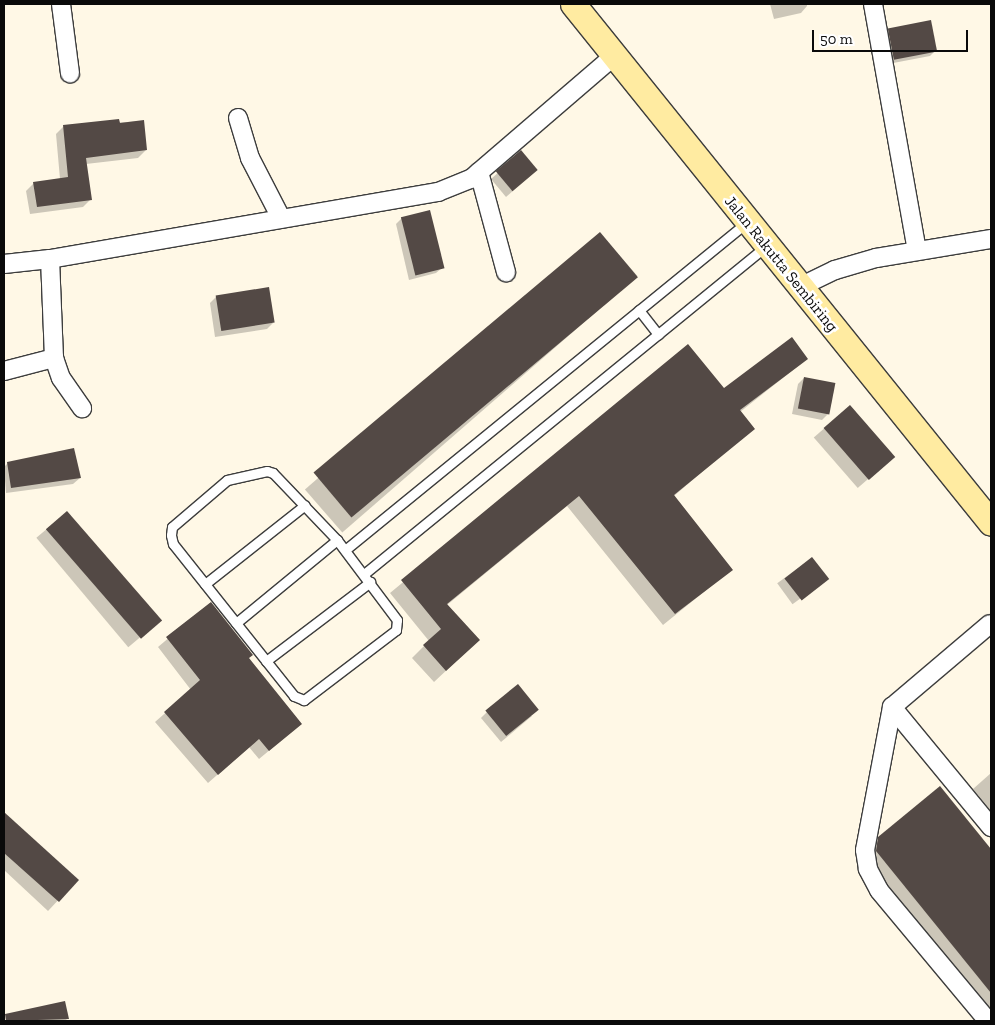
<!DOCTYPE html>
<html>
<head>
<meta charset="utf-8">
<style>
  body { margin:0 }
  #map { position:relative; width:995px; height:1025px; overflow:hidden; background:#fff8e6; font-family:"Zilla Slab",serif }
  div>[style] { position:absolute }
  .shadow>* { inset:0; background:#0003; transform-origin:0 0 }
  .building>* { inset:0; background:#534945; transform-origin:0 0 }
  .roads { filter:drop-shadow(1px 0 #3d3d3d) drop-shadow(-1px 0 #3d3d3d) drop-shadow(0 1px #3d3d3d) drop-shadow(0 -1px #3d3d3d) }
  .lane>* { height:9px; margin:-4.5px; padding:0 4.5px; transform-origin:4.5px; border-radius:4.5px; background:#fff }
  .street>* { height:18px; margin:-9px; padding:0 9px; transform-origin:9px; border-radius:9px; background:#fff }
  .secondary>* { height:25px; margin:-12.5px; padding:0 12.5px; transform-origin:12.5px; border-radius:12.5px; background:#ffeba1 }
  span { translate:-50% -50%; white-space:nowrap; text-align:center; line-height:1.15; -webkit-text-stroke:5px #fff; paint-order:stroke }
  .street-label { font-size:16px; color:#0a0a0a }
  .frame { position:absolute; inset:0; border:5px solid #0a0a0a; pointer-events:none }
  .scale { position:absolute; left:812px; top:30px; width:156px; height:22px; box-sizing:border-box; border:2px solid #0a0a0a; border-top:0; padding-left:6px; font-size:15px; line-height:18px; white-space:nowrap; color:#0a0a0a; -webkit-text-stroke:4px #fff; paint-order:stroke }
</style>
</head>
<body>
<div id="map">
  <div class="shadow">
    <i style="clip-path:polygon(770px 4px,807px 4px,807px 6px,801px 13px,774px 19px)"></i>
    <i style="clip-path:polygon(889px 29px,936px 50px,930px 56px,888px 64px,883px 35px)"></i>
    <i style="clip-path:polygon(143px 121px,146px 150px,138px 158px,86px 164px,91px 199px,83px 207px,30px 214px,26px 191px,34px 183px,60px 179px,56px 134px,64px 126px)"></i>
    <i style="clip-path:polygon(521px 152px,530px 176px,506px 197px,491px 179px)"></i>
    <i style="clip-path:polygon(402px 218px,443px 267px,436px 273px,409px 280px,396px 224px)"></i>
    <i style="left:600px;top:233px;width:57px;height:391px;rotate:49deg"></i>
    <i style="clip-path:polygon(216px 297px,273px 323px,267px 329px,215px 337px,210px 303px)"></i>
    <i style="clip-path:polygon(688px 346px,724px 390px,807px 359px,740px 412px,753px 428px,674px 496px,731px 570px,663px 625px,567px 506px,447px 605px,466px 652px,434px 682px,412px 658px,429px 641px,390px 593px)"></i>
    <i style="clip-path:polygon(804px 378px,828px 414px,822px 420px,792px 414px,798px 384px)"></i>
    <i style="left:850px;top:406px;width:67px;height:48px;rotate:49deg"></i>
    <i style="clip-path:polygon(8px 463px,80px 478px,73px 484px,6px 493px,4px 467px)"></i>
    <i style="left:67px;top:512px;width:143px;height:40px;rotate:50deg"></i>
    <i style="left:812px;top:558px;width:26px;height:43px;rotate:54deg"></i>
    <i style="clip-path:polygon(210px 603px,248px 659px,301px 724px,259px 759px,249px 747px,208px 783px,155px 722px,191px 690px,158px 647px)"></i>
    <i style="clip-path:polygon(487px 712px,532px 716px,501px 742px,481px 718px)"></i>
    <i style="clip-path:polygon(991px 773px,991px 811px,973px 789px)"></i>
    <i style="clip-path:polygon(940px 788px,991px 851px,991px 1020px,864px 864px,866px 851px)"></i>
    <i style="clip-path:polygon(4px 814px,77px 880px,48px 911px,4px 870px)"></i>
    <i style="clip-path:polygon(22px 1016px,68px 1018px,65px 1021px,23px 1021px)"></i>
  </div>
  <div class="building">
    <i style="left:931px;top:20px;width:32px;height:44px;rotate:79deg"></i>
    <i style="clip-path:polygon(119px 119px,120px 123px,144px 120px,147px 150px,86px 158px,92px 200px,37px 207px,33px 182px,68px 177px,63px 125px)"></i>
    <i style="left:521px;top:150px;width:26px;height:33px;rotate:50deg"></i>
    <i style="left:430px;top:210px;width:60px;height:30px;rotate:76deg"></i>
    <i style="left:600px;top:232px;width:59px;height:374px;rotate:50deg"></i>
    <i style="left:269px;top:287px;width:36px;height:54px;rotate:81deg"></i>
    <i style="clip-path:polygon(792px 337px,808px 359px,740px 410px,755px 429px,674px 495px,733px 570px,675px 614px,579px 496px,447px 604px,480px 640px,446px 671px,423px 645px,441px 629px,401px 580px,688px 344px,724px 388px)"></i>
    <i style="left:804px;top:377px;width:32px;height:32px;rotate:11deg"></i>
    <i style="left:850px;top:405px;width:69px;height:35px;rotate:49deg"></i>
    <i style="clip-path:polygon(74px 448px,81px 478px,11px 488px,7px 462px)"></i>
    <i style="left:67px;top:511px;width:145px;height:28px;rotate:49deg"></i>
    <i style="left:812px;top:557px;width:28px;height:35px;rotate:52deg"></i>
    <i style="clip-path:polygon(211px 602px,253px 655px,249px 658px,302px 724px,269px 751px,259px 739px,218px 775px,164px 712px,200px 680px,166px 637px)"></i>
    <i style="left:518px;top:684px;width:33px;height:42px;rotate:51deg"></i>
    <i style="clip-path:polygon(940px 786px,991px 849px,991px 993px,876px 851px,878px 837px)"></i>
    <i style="clip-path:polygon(4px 812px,79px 880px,59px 902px,4px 853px)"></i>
    <i style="clip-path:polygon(65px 1001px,69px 1019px,6px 1021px,5px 1014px)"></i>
  </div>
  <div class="roads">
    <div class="lane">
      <i style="left:639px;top:310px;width:31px;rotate:52deg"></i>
      <i style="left:267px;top:471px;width:6px;rotate:18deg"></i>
      <i style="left:273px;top:473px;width:93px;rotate:46.3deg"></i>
      <i style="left:337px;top:540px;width:100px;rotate:53.1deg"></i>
      <i style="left:397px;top:620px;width:10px;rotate:96deg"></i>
      <i style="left:396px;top:630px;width:116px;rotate:142.7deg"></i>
      <i style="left:304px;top:700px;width:11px;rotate:-158deg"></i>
      <i style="left:294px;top:696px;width:194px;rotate:-128.5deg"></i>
      <i style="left:173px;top:544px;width:9px;rotate:-103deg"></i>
      <i style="left:171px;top:535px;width:8px;rotate:-83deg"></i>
      <i style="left:172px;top:527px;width:72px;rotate:-40.5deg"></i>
      <i style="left:227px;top:480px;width:41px;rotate:-12.7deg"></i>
      <i style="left:345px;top:550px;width:517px;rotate:-39.2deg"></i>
      <i style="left:364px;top:574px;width:519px;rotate:-39.21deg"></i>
      <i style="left:205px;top:584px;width:127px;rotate:-38.3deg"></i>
      <i style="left:236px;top:623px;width:131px;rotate:-39.4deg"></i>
      <i style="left:266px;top:661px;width:131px;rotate:-37.2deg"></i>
    </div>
    <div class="street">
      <i style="left:61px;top:4px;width:70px;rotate:82.6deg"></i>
      <i style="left:873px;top:4px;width:250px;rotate:79.9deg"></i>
      <i style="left:238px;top:118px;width:42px;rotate:73.3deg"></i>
      <i style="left:250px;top:158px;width:68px;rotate:62.7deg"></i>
      <i style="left:479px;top:172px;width:104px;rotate:74.9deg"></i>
      <i style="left:4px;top:264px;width:46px;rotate:-6.2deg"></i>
      <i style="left:50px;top:259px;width:394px;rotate:-9.8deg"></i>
      <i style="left:438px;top:192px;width:35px;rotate:-22deg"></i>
      <i style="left:471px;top:179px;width:189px;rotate:-40.7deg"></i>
      <i style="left:800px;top:287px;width:39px;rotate:-26deg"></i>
      <i style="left:835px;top:270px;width:43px;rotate:-16.3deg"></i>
      <i style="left:876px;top:258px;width:117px;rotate:-9.4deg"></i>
      <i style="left:54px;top:358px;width:21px;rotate:71deg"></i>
      <i style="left:61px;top:378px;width:37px;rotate:55deg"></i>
      <i style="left:4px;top:371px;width:52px;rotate:-14.6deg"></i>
      <i style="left:54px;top:358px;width:99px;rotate:-92.3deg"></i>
      <i style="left:892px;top:707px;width:128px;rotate:-40.3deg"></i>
      <i style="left:988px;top:1021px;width:170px;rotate:-129.8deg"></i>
      <i style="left:879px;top:890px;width:24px;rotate:-118deg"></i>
      <i style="left:868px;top:869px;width:19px;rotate:-99deg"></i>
      <i style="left:865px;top:850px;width:146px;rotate:-79.3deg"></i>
      <i style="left:892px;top:707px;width:156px;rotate:50.5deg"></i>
    </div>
    <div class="secondary">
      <i style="left:573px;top:4px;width:666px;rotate:51.15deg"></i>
    </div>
  </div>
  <div class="street-label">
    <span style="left:781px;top:264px;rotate:51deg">Jalan Rakutta Sembiring</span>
  </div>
  <div class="frame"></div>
  <div class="scale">50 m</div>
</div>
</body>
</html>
